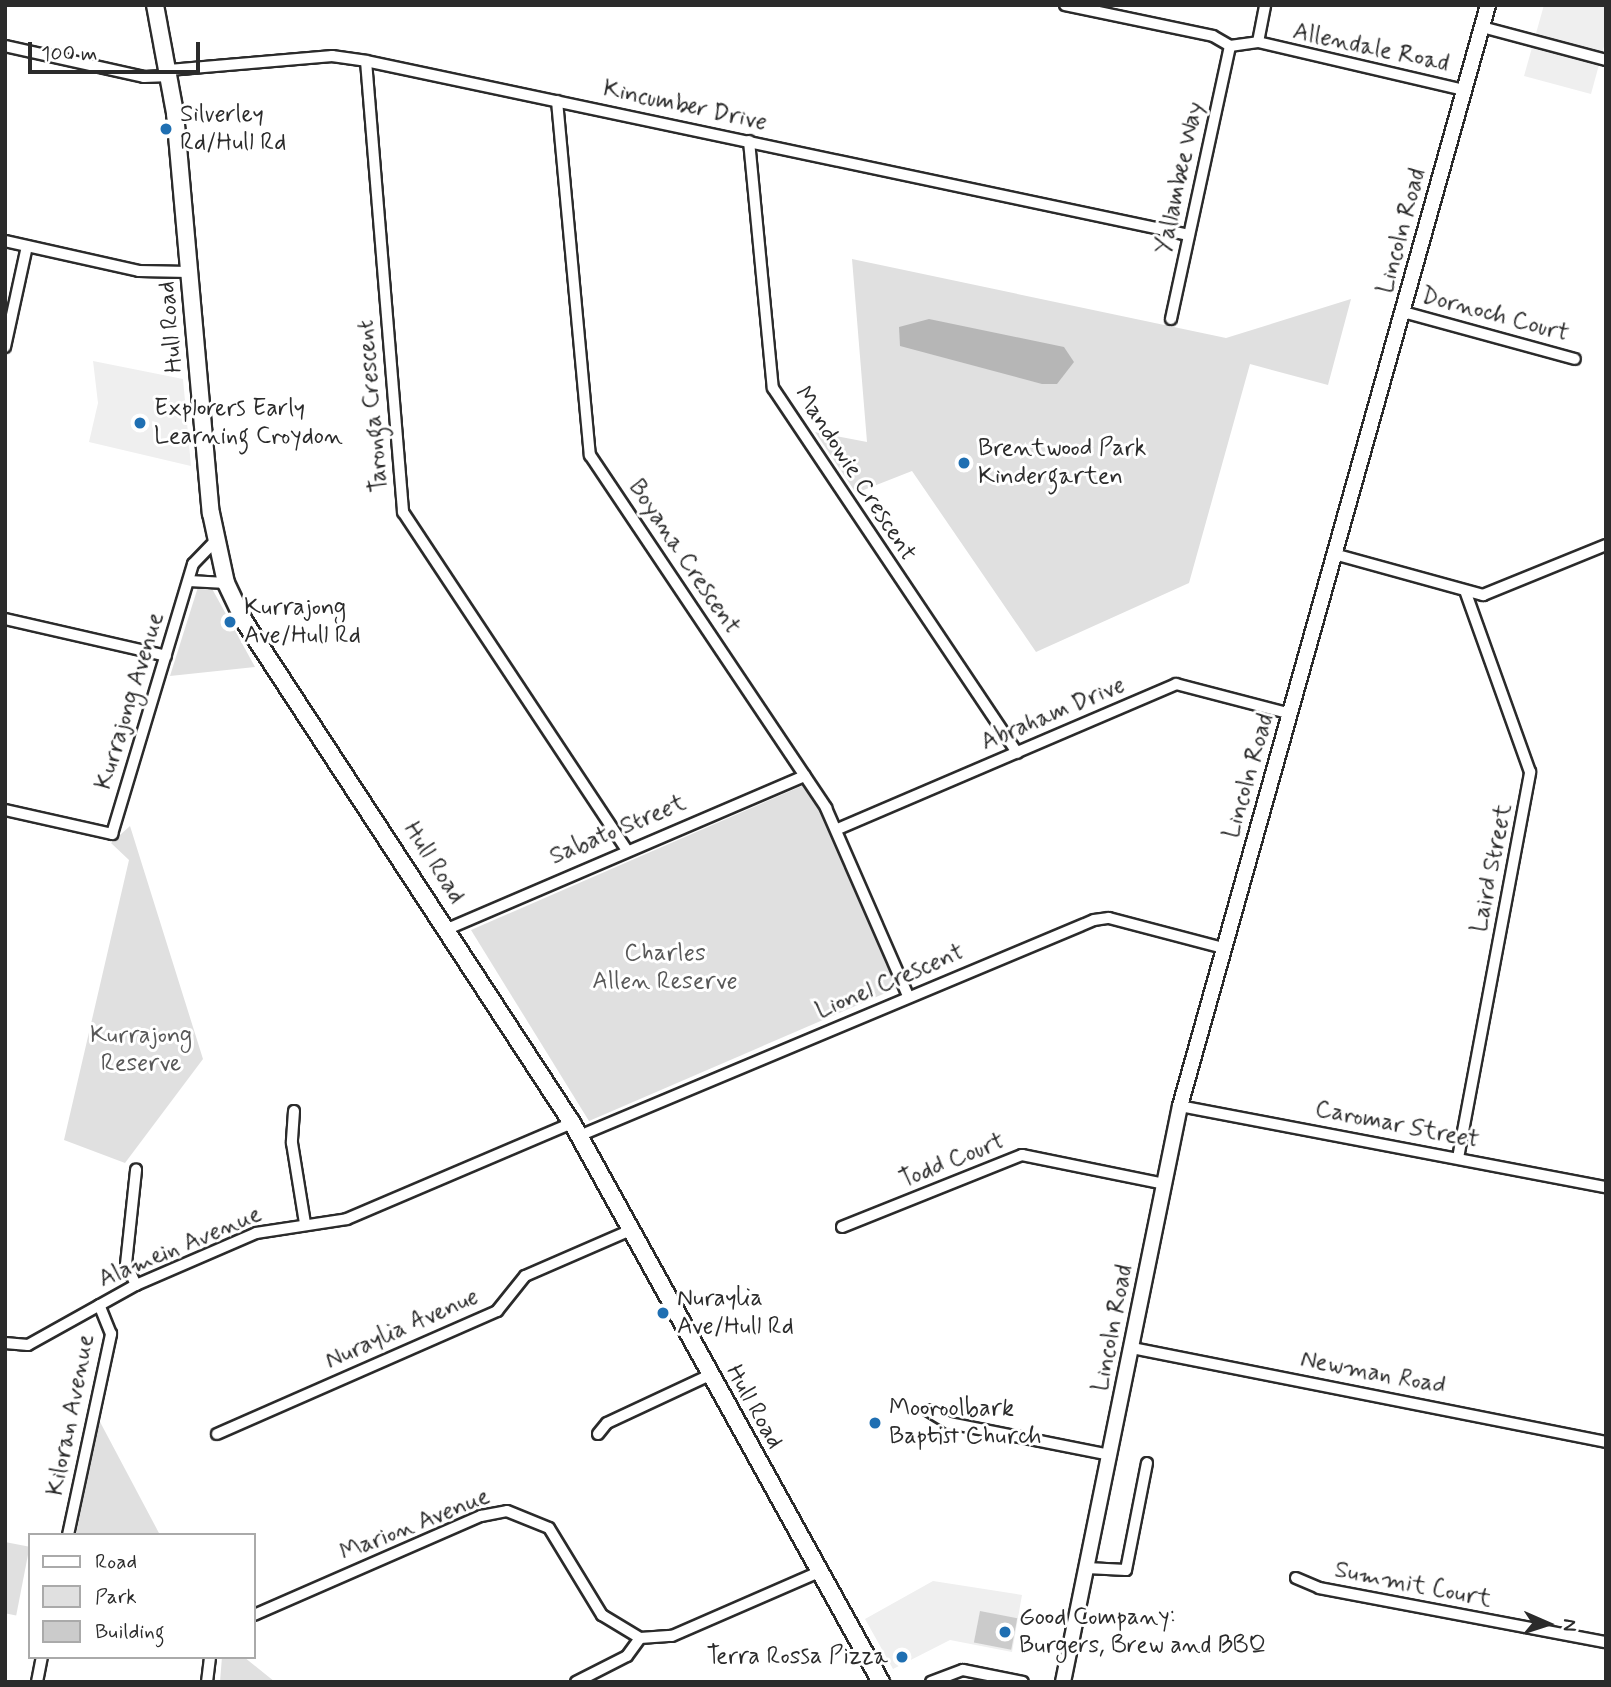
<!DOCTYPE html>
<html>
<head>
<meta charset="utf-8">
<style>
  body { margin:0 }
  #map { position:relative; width:1611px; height:1687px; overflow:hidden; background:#fff; font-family:Mynerve,sans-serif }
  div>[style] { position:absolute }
  .built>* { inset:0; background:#efefef }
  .green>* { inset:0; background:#e0e0e0; transform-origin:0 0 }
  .water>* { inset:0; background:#b6b6b6 }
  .building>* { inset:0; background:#cbcbcb; transform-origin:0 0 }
  .roads { filter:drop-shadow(2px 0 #2b2b2b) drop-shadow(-2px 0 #2b2b2b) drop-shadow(0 2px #2b2b2b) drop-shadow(0 -2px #2b2b2b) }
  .street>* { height:10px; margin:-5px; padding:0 5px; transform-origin:5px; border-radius:5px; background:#fff }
  .secondary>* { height:14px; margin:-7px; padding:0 7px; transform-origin:7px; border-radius:7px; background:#fff }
  .primary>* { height:16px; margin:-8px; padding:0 8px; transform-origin:8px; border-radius:8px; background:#fff }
  .dots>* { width:19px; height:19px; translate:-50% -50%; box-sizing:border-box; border:4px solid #fff; border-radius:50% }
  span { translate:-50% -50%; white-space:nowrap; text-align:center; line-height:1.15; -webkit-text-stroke:6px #fff; paint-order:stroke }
  .street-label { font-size:24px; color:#2b2b2b }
  .poi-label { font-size:24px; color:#2b2b2b }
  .left { translate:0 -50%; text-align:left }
  .right { translate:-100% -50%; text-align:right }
  .park-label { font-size:24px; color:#585858 }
  .frame { position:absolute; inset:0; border:7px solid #2b2b2b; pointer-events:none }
  .legend { position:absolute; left:28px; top:1533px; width:228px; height:126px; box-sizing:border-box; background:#fff; border:2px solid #aaa; margin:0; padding:9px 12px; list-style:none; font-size:21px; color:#2b2b2b }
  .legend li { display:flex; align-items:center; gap:14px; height:35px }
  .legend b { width:35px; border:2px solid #aaa }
  .north { position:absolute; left:1513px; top:1589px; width:70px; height:70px; -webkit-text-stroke:5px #fff; paint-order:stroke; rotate:93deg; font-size:19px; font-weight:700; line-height:28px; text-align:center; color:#2b2b2b }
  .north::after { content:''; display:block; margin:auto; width:24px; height:32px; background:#2b2b2b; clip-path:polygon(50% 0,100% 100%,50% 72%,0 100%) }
  .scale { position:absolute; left:28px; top:42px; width:172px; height:32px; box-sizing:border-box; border:4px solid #2b2b2b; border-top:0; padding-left:9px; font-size:21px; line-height:24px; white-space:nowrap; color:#2b2b2b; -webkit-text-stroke:5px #fff; paint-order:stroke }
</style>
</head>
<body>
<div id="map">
  <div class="built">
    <i style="clip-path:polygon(1544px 5px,1606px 5px,1606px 39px,1591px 94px,1524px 76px)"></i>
    <i style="clip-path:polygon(93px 361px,183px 379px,191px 466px,89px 442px,98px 403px)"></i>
    <i style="clip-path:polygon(933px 1581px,1022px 1595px,1012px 1652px,950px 1640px,893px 1669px,865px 1619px)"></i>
  </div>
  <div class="green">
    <i style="clip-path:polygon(852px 259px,1226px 338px,1351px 299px,1328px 385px,1250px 364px,1189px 583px,1036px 652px,912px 471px,856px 493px,815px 432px,867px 442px)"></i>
    <i style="clip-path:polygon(210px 585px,255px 667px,170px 676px,198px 587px)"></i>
    <i style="clip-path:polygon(804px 785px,833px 835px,897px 988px,589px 1121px,471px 930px)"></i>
    <i style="clip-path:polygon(130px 826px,203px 1059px,125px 1163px,64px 1140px,129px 860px,111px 843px)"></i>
    <i style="clip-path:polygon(99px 1420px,160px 1535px,76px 1535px)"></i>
    <i style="left:5px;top:1542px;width:25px;height:70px;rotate:11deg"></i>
    <i style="clip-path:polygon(222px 1657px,244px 1657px,275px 1682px,220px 1682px)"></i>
  </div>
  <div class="water">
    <i style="clip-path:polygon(929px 319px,1064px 347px,1074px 362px,1057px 384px,1042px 384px,900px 346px,899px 327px)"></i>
  </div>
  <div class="building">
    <i style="left:980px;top:1611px;width:38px;height:32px;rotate:11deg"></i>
  </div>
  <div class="roads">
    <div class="street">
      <i style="left:1065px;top:5px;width:151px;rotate:11.8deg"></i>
      <i style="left:1213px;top:36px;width:20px;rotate:30deg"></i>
      <i style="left:1230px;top:46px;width:28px;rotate:-8deg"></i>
      <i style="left:1258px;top:42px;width:212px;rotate:13.1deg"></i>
      <i style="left:1482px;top:27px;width:128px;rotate:14.9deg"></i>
      <i style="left:1258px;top:42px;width:38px;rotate:-79deg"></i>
      <i style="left:5px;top:46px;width:142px;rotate:12.6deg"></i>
      <i style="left:144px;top:77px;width:26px;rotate:-2deg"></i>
      <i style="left:366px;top:61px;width:453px;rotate:85.3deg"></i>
      <i style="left:403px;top:512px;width:404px;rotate:56.5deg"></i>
      <i style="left:169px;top:70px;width:164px;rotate:-4.9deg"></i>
      <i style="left:332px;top:56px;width:34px;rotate:8deg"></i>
      <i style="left:366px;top:61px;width:841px;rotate:11.94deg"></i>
      <i style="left:557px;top:101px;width:356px;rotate:84.7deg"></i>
      <i style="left:590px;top:455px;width:425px;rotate:56.2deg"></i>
      <i style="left:826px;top:808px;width:205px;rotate:66.4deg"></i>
      <i style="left:749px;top:141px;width:248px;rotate:84.5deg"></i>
      <i style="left:773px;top:388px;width:439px;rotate:56.2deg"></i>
      <i style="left:5px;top:241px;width:137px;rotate:12.6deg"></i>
      <i style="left:139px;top:271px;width:50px;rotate:1.1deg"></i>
      <i style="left:1403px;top:312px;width:178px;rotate:15.3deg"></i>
      <i style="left:1171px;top:319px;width:279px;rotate:-77.8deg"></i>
      <i style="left:5px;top:347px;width:103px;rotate:-77.7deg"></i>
      <i style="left:1334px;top:554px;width:155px;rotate:15.4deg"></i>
      <i style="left:1483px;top:595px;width:133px;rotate:-22.1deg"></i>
      <i style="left:189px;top:581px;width:37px;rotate:3deg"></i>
      <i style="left:5px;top:619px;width:165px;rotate:12.9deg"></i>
      <i style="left:5px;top:810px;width:110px;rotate:12.6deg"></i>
      <i style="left:112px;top:834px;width:282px;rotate:-73.3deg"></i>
      <i style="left:193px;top:564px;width:32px;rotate:-46deg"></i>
      <i style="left:838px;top:829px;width:368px;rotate:-23.2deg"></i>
      <i style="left:1176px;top:684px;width:119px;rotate:14.6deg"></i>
      <i style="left:450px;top:928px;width:386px;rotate:-23.2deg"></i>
      <i style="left:1180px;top:1106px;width:434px;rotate:10.8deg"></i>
      <i style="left:294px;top:1111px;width:32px;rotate:94deg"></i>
      <i style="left:292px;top:1143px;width:81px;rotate:80.8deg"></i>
      <i style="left:579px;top:1136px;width:558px;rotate:-22.75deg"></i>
      <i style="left:1094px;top:920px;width:15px;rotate:-8deg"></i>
      <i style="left:1109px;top:918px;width:118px;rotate:14.7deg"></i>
      <i style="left:1458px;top:1158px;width:393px;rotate:-79.4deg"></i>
      <i style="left:1530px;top:772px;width:190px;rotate:-109.7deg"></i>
      <i style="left:842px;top:1227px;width:194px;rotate:-21.8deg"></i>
      <i style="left:1022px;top:1155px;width:145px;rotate:11.5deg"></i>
      <i style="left:136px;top:1285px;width:23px;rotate:-115deg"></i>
      <i style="left:126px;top:1264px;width:95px;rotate:-83.9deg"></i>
      <i style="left:5px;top:1343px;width:23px;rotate:5deg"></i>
      <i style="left:28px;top:1345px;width:124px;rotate:-29.1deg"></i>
      <i style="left:136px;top:1285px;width:131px;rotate:-23.4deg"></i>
      <i style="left:256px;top:1233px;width:92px;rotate:-8.7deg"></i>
      <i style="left:347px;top:1219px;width:245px;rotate:-23.1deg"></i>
      <i style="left:1132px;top:1348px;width:483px;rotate:11.2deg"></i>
      <i style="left:927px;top:1410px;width:26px;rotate:31deg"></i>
      <i style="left:949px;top:1423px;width:165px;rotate:11.2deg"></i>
      <i style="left:217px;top:1434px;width:306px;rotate:-23.7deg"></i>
      <i style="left:497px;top:1311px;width:45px;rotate:-51.3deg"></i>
      <i style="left:525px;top:1276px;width:116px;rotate:-23.5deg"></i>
      <i style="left:598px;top:1434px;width:14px;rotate:-51deg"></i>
      <i style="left:607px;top:1423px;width:114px;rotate:-25deg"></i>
      <i style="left:68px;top:1535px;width:206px;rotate:-77.9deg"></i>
      <i style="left:111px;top:1334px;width:31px;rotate:-112deg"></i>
      <i style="left:1087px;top:1568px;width:39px;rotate:3deg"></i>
      <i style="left:1126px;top:1570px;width:109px;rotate:-78.9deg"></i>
      <i style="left:1296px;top:1578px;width:25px;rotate:23deg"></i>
      <i style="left:1319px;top:1588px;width:292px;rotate:10.7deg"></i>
      <i style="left:254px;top:1615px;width:248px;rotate:-23.6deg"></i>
      <i style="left:481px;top:1516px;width:26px;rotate:-11deg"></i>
      <i style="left:507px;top:1511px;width:45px;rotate:22deg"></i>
      <i style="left:549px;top:1528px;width:102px;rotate:58.7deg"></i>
      <i style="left:602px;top:1615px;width:44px;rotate:31.2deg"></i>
      <i style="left:640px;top:1638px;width:32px;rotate:-4deg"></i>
      <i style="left:672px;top:1636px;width:160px;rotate:-23.5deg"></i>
      <i style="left:37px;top:1682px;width:25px;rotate:-79deg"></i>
      <i style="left:207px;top:1682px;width:25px;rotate:-83deg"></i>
      <i style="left:576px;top:1682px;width:57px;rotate:-27deg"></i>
      <i style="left:627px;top:1656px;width:22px;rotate:-54deg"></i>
      <i style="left:931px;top:1682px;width:34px;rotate:-21deg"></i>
      <i style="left:963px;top:1670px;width:61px;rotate:11.3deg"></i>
    </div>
    <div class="secondary">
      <i style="left:1063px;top:1682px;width:588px;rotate:-78.52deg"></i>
      <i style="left:1180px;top:1106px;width:1143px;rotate:-74.37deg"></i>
    </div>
    <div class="primary">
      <i style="left:155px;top:5px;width:110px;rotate:79.5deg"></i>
      <i style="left:175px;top:113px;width:402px;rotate:84.9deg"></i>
      <i style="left:211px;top:513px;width:72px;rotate:77.9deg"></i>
      <i style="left:226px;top:583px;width:42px;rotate:64.7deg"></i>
      <i style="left:244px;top:621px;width:600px;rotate:56.84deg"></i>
      <i style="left:572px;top:1123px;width:639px;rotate:61.07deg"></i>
    </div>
  </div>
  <div class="dots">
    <i style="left:166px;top:129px;background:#1f6fb2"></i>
    <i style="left:140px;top:423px;background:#1f6fb2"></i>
    <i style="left:964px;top:463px;background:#1f6fb2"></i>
    <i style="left:230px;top:622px;background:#1f6fb2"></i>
    <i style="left:663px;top:1313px;background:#1f6fb2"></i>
    <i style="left:875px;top:1423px;background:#1f6fb2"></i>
    <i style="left:1005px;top:1632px;background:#1f6fb2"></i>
    <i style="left:902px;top:1657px;background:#1f6fb2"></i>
  </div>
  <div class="street-label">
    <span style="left:1371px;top:48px;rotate:12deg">Allendale Road</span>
    <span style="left:685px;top:106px;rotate:12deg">Kincumber Drive</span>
    <span style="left:1180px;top:178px;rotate:-78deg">Yallambee Way</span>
    <span style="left:1402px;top:231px;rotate:-75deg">Lincoln Road</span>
    <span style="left:1495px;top:315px;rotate:15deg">Dornoch Court</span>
    <span style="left:171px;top:327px;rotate:-95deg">Hull Road</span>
    <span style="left:373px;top:406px;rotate:-95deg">Taronga Crescent</span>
    <span style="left:855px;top:474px;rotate:57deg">Mandowie Crescent</span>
    <span style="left:684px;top:557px;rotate:56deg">Boyana Crescent</span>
    <span style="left:130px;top:701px;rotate:-73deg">Kurrajong Avenue</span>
    <span style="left:1053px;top:714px;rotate:-23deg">Abraham Drive</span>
    <span style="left:1249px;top:776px;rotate:-74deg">Lincoln Road</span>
    <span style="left:618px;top:830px;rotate:-23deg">Sabato Street</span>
    <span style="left:434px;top:863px;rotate:57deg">Hull Road</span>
    <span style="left:1492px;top:868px;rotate:-79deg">Laird Street</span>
    <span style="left:890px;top:982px;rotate:-23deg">Lionel Crescent</span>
    <span style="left:1397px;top:1125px;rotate:11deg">Caromar Street</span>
    <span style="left:952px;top:1161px;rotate:-22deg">Todd Court</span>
    <span style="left:180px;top:1247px;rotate:-23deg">Alamein Avenue</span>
    <span style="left:1113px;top:1328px;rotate:-79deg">Lincoln Road</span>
    <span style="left:402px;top:1329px;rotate:-24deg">Nuraylia Avenue</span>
    <span style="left:1373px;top:1373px;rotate:11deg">Newman Road</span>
    <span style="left:754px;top:1407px;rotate:61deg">Hull Road</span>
    <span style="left:71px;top:1415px;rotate:-79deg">Kiloran Avenue</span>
    <span style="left:415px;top:1525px;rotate:-22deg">Marion Avenue</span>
    <span style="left:1413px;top:1585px;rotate:11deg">Summit Court</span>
  </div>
  <div class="poi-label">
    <span class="left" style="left:180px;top:129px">Silverley<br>Rd/Hull Rd</span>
    <span class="left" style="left:154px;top:423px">Explorers Early<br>Learning Croydon</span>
    <span class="left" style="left:978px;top:463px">Brentwood Park<br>Kindergarten</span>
    <span class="left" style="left:244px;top:622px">Kurrajong<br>Ave/Hull Rd</span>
    <span class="left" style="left:677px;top:1313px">Nuraylia<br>Ave/Hull Rd</span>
    <span class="left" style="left:889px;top:1423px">Mooroolbark<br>Baptist Church</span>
    <span class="left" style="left:1019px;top:1632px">Good Company:<br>Burgers, Brew and BBQ</span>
    <span class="right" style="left:888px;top:1657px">Terra Rossa Pizza</span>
  </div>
  <div class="park-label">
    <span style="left:665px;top:968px">Charles<br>Allen Reserve</span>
    <span style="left:141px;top:1050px">Kurrajong<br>Reserve</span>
  </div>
  <div class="frame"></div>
  <ul class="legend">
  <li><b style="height:9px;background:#fff"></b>Road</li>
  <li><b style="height:19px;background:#e0e0e0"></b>Park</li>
  <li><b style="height:19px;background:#cbcbcb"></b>Building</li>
  </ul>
  <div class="north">N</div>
  <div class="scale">100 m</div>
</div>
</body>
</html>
